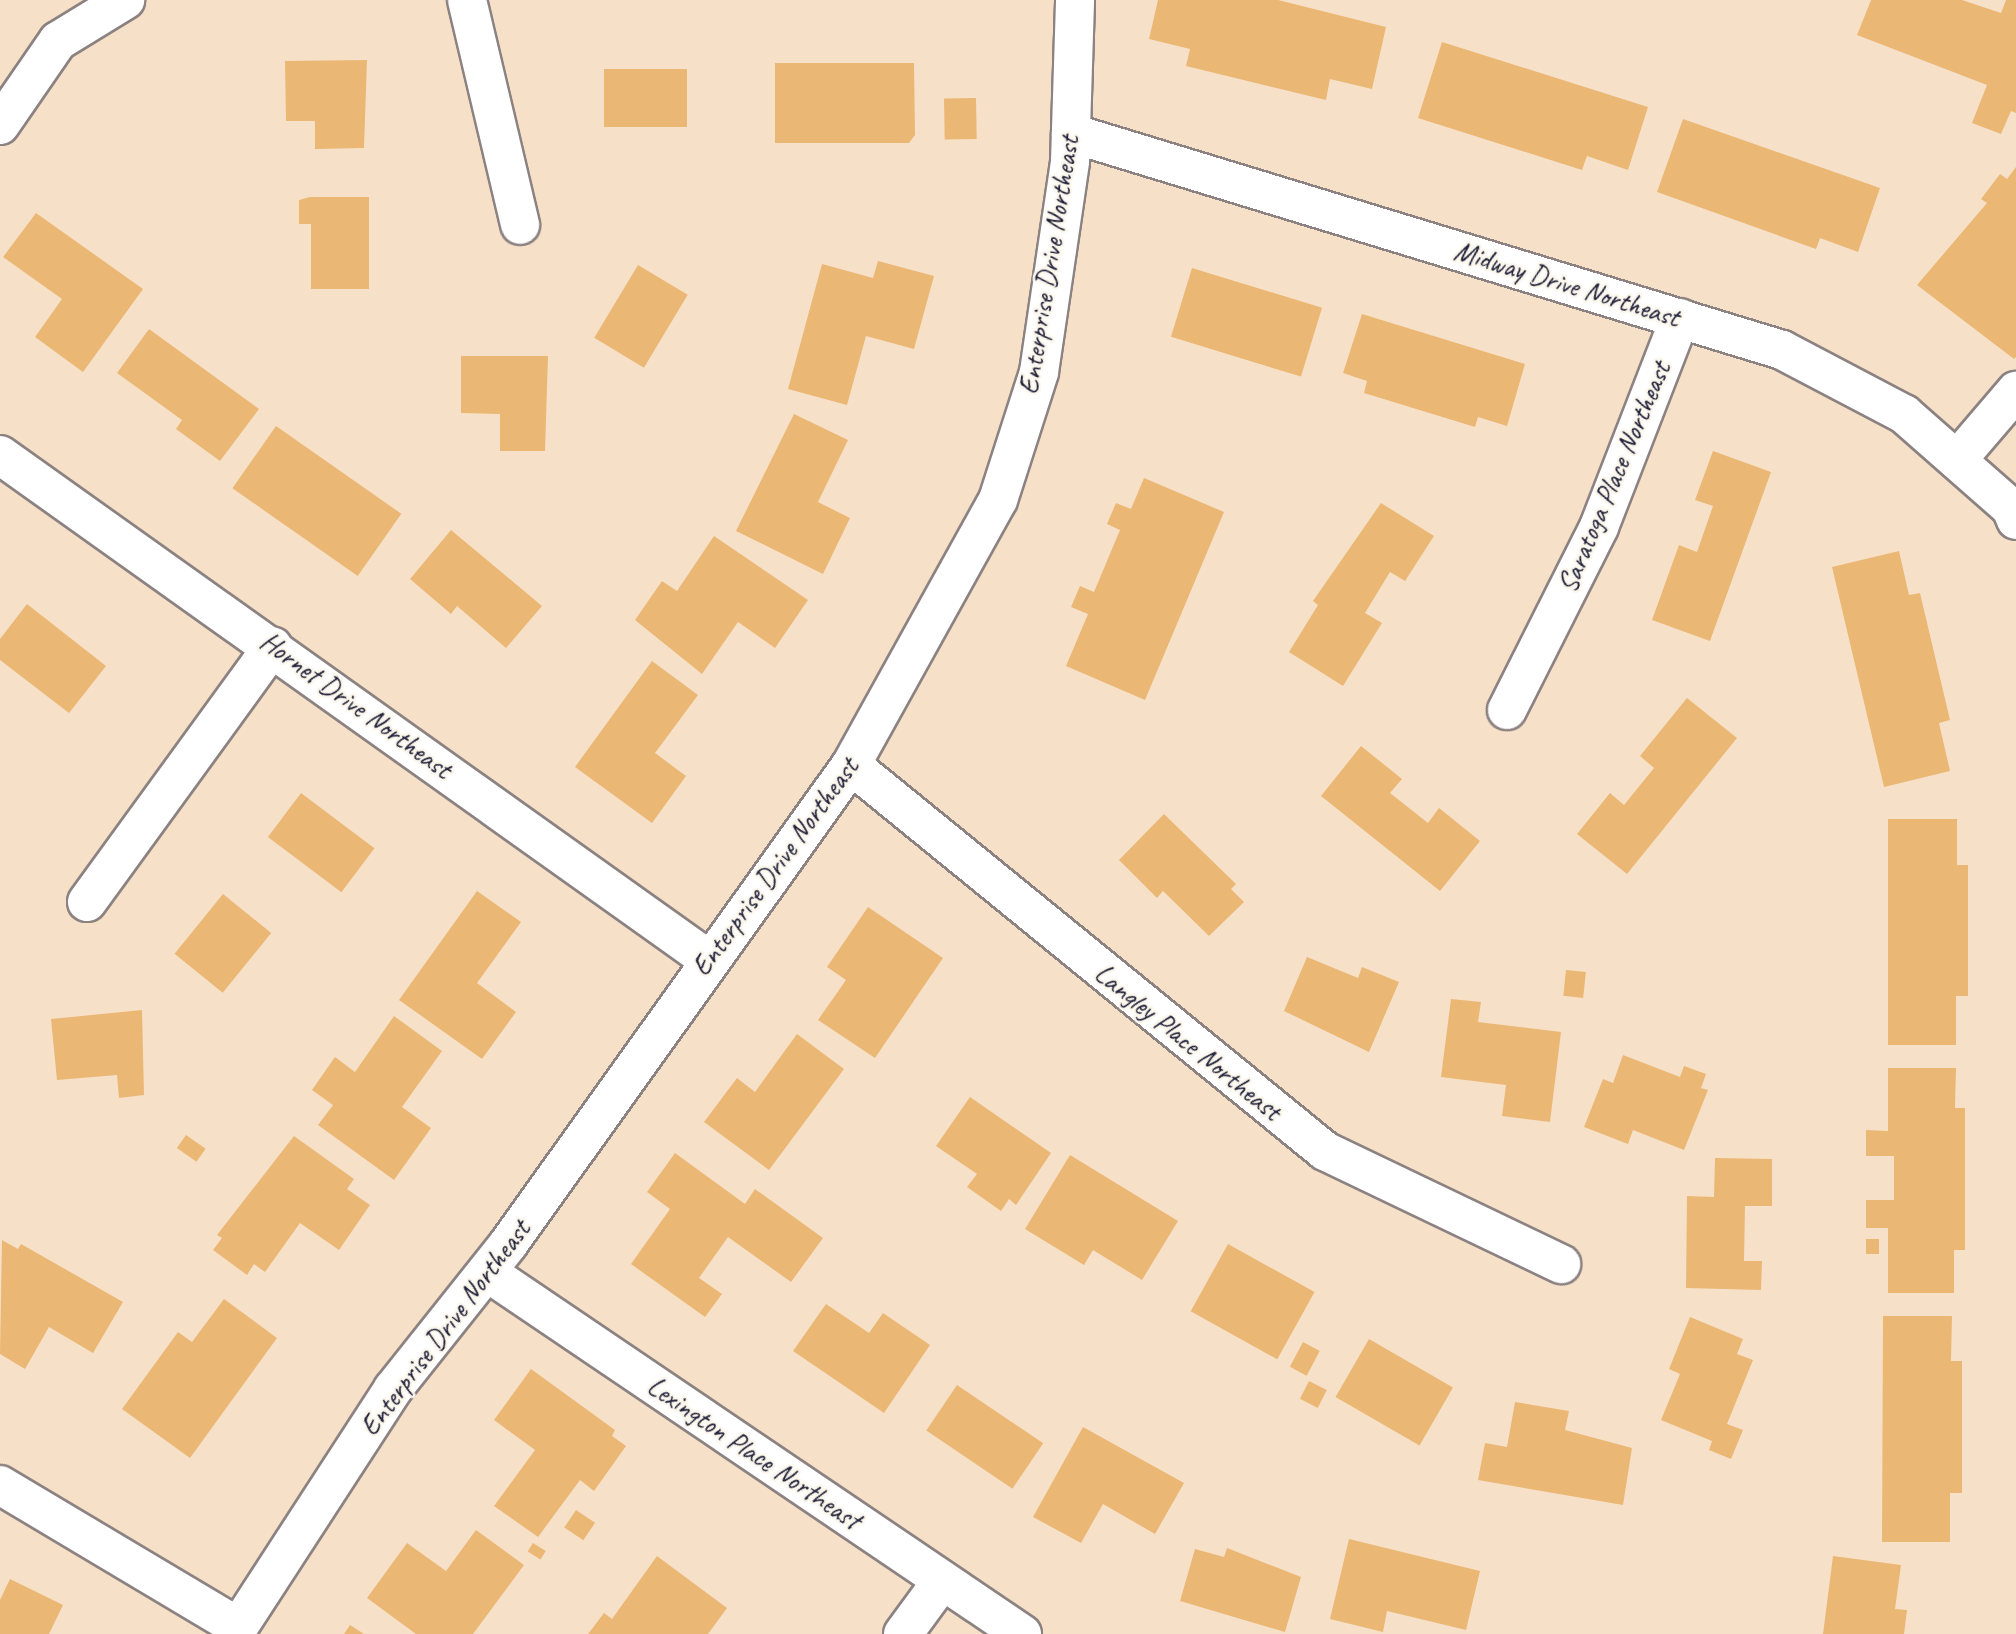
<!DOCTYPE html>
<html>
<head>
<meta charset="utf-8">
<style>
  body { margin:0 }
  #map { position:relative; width:2016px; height:1634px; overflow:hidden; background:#f6e1c8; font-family:Caveat,sans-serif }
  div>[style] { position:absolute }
  .building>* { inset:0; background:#ebb775; transform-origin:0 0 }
  .roads { filter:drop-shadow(2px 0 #8c8282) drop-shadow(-2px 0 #8c8282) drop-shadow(0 2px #8c8282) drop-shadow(0 -2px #8c8282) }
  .minor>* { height:38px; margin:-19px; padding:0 19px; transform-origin:19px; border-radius:19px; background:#fff }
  span { translate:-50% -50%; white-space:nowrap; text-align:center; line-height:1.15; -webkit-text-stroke:5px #fbf7ec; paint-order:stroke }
  .street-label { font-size:28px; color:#22223b }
</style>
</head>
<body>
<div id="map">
  <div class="building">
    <i style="clip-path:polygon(1158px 0,1278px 0,1386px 27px,1372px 89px,1330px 79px,1326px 100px,1186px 66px,1190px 49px,1149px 39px)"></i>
    <i style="clip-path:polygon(1871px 0,1962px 0,2001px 13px,2006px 0,2016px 0,2016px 113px,2011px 111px,2001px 134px,1972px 123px,1987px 85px,1857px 35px)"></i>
    <i style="clip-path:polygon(1442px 42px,1648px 107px,1628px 170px,1587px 156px,1582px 170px,1418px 118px)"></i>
    <i style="clip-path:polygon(367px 60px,364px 148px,315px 149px,315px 121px,286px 121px,285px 61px)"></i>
    <i style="clip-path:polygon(775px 63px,914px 63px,915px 135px,909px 143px,775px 143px)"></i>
    <i style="left:604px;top:69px;width:83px;height:58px"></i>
    <i style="left:976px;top:98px;width:41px;height:32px;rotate:89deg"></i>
    <i style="clip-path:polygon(1683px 119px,1880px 188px,1858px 252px,1820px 238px,1816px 249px,1657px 192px)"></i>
    <i style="clip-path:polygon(2016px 167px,2016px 357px,2014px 359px,1917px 285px,1987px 203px,1981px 199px,2000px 174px,2007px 179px)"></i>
    <i style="clip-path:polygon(310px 197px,369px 197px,369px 289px,311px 289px,311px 224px,299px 224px,299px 200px)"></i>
    <i style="clip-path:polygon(36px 213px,143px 289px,83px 372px,35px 337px,62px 299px,3px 257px)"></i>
    <i style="clip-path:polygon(878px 261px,934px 276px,914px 349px,866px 336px,847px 405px,788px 389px,822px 264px,873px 278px)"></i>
    <i style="left:638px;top:265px;width:58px;height:85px;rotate:31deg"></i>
    <i style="left:1192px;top:268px;width:136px;height:72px;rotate:17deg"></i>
    <i style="clip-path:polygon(1362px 314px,1525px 364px,1507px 426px,1478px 417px,1475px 427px,1364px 393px,1367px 381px,1343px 373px)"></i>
    <i style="clip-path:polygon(149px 329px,259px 409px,220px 461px,176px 429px,182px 420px,117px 373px)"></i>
    <i style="clip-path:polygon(461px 356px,548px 356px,545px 451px,500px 451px,500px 414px,461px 413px)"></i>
    <i style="clip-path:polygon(794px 414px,848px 440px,818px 502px,850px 518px,823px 574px,736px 531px)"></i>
    <i style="left:276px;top:426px;width:153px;height:76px;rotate:35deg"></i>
    <i style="clip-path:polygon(1713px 451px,1771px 472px,1710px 641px,1652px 620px,1679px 545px,1697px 552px,1713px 506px,1695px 500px)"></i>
    <i style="clip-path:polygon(1144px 478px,1224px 512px,1145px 700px,1066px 666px,1088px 614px,1071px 607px,1080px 586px,1094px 592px,1120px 530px,1107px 524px,1116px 503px,1131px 509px)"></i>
    <i style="clip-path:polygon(1381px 503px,1434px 536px,1405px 581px,1390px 572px,1365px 613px,1382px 623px,1343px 686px,1289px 652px,1318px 605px,1313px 601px)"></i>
    <i style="clip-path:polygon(451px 530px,542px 606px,506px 648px,457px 606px,451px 614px,410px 579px)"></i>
    <i style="clip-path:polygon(714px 536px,808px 600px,775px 648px,738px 622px,702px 674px,635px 620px,662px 581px,677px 591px)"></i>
    <i style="clip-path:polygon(1899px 551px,1909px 595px,1920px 593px,1950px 720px,1939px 723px,1950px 771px,1884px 787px,1832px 567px)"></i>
    <i style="clip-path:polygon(27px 604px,106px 666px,69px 713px,0 660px,0 639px)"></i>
    <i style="clip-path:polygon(652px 661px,698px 695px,655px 753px,686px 776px,652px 823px,575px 767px)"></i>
    <i style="clip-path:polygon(1687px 698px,1737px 738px,1627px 874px,1577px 834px,1610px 793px,1624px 805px,1654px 768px,1640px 756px)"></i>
    <i style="clip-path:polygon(1361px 746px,1402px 779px,1390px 793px,1428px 823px,1439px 808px,1480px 841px,1440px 891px,1321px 796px)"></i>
    <i style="left:301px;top:793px;width:92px;height:55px;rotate:37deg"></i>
    <i style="clip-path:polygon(1164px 814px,1236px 884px,1231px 889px,1244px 902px,1209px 936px,1163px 891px,1157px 898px,1119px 860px)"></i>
    <i style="clip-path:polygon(1888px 819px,1957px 819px,1957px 865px,1968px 865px,1968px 996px,1956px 996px,1956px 1045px,1888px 1045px)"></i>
    <i style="clip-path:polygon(477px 891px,521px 922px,477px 983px,516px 1012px,482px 1059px,399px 1000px)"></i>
    <i style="left:223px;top:894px;width:62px;height:77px;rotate:39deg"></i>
    <i style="clip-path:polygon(868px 907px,943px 958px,875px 1058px,818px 1020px,846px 980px,827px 967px)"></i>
    <i style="clip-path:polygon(1307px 957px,1358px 978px,1362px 967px,1399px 982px,1369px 1052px,1284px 1011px)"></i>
    <i style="left:1566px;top:970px;width:20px;height:26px;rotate:6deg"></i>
    <i style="clip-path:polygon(1451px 999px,1481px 1002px,1478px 1022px,1561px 1032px,1550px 1122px,1502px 1116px,1506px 1085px,1441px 1077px)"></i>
    <i style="clip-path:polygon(142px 1010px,144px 1095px,119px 1098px,117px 1075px,57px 1080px,51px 1019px)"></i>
    <i style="clip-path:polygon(394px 1016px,442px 1051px,402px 1107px,431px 1128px,394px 1180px,318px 1125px,333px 1105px,312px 1090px,335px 1057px,355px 1072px)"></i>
    <i style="clip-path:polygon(797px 1034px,844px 1069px,769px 1170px,704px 1122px,737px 1078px,755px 1092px)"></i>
    <i style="clip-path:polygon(1623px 1055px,1680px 1077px,1684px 1066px,1706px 1074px,1701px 1088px,1708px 1090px,1684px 1150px,1633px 1130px,1628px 1144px,1584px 1127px,1603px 1079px,1613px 1083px)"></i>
    <i style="clip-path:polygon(1888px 1068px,1956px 1068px,1955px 1108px,1965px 1108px,1965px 1250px,1954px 1250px,1954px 1293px,1888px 1293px,1888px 1228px,1866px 1228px,1866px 1200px,1894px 1200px,1894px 1156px,1866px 1156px,1866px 1130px,1888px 1131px)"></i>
    <i style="clip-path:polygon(970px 1097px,1051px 1153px,1016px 1205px,1009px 1199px,1001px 1211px,967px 1187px,977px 1174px,936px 1146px)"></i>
    <i style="left:186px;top:1135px;width:24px;height:16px;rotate:35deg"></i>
    <i style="clip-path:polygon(294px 1136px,354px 1179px,347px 1189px,370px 1205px,339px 1250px,300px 1223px,265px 1272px,254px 1264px,247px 1275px,213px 1250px,222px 1238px,217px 1235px)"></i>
    <i style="clip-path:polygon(675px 1153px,745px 1204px,755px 1189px,823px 1238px,791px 1282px,728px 1237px,699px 1278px,722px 1294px,705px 1317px,631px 1264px,670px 1209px,647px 1192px)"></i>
    <i style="clip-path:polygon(1070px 1155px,1178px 1221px,1142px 1280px,1093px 1250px,1084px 1265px,1025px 1229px)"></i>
    <i style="clip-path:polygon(1715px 1158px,1772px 1159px,1772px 1206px,1745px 1206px,1744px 1261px,1762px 1261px,1761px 1290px,1686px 1288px,1687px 1196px,1714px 1197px)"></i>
    <i style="left:1866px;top:1239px;width:13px;height:15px"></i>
    <i style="clip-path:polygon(2px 1240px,18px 1249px,21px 1244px,123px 1302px,93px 1353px,49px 1327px,25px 1369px,0 1354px)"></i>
    <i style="left:1228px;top:1244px;width:99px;height:77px;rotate:29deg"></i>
    <i style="clip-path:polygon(224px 1299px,277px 1338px,190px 1458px,122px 1409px,178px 1332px,192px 1342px)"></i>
    <i style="clip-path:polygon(826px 1304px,869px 1333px,883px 1313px,930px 1345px,884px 1413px,793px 1351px)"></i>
    <i style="clip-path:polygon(1883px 1316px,1952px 1316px,1951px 1361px,1962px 1361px,1962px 1493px,1950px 1493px,1950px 1542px,1882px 1542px)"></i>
    <i style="clip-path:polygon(1690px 1317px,1743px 1339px,1737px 1354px,1753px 1360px,1727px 1424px,1743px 1430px,1731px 1459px,1709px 1450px,1712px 1441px,1661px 1420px,1680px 1374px,1669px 1369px)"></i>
    <i style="left:1369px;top:1339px;width:97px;height:67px;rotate:30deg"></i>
    <i style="left:1303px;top:1342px;width:19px;height:28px;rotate:28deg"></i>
    <i style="clip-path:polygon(531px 1369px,615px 1430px,612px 1436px,626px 1446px,594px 1491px,580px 1480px,538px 1537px,494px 1506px,535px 1450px,494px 1420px)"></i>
    <i style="left:1309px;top:1381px;width:20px;height:20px;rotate:27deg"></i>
    <i style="left:957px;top:1385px;width:104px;height:55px;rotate:34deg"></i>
    <i style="clip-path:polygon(1515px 1402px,1569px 1411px,1565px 1430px,1632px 1448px,1623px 1505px,1478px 1480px,1485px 1443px,1507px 1447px)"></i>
    <i style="clip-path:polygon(1083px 1427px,1184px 1483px,1155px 1534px,1103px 1504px,1081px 1543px,1033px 1517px)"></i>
    <i style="left:576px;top:1510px;width:23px;height:21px;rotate:34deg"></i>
    <i style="clip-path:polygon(476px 1530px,524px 1565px,473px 1634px,416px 1634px,367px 1598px,407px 1543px,446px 1571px)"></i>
    <i style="clip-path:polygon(1349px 1539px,1480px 1571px,1466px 1630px,1387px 1611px,1383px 1632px,1330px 1619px)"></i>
    <i style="left:533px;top:1543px;width:15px;height:10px;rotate:32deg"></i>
    <i style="clip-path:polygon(1227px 1548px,1301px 1577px,1285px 1632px,1180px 1601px,1195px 1549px,1224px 1557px)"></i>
    <i style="clip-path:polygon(657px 1556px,727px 1608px,708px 1634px,588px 1634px,604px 1613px,612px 1619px)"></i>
    <i style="clip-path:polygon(1833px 1556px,1901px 1565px,1895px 1609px,1907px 1610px,1904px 1634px,1823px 1634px)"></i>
    <i style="clip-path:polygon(10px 1579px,63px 1605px,49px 1634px,0 1634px,0 1600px)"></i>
    <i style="clip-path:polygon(350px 1625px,364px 1634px,344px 1634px)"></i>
  </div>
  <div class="roads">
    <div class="minor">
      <i style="left:467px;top:0;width:231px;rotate:76.7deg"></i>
      <i style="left:0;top:125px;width:102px;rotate:-55.4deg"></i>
      <i style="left:58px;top:41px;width:79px;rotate:-31.5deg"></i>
      <i style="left:1071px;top:133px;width:743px;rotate:16.97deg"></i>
      <i style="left:1782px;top:350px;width:138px;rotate:27.7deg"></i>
      <i style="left:1904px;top:414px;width:142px;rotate:41.3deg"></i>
      <i style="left:2011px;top:508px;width:13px;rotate:67deg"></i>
      <i style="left:0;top:455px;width:870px;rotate:35.46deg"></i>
      <i style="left:1957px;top:460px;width:91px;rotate:-49.5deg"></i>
      <i style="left:1507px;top:710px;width:205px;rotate:-63.3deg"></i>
      <i style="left:1599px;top:527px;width:224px;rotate:-68.8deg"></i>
      <i style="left:851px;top:765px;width:611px;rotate:39.16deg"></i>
      <i style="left:1325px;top:1151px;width:262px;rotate:25.6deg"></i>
      <i style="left:87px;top:902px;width:316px;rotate:-54deg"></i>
      <i style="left:487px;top:1272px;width:646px;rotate:34.08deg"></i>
      <i style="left:0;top:1485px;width:277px;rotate:30.8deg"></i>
      <i style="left:234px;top:1634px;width:292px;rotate:-57deg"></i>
      <i style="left:393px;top:1389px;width:186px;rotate:-51.5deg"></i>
      <i style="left:509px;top:1243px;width:588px;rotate:-54.42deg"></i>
      <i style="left:851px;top:765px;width:303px;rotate:-61deg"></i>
      <i style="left:998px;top:500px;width:134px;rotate:-72.2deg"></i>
      <i style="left:1039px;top:372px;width:213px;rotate:-81.6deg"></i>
      <i style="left:1070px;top:161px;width:161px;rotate:-88.2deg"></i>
      <i style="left:903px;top:1634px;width:66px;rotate:-53.7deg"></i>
    </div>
  </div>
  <div class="street-label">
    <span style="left:1049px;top:265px;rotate:-81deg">Enterprise Drive Northeast</span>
    <span style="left:1567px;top:284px;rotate:17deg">Midway Drive Northeast</span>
    <span style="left:1614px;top:477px;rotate:-67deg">Saratoga Place Northeast</span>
    <span style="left:356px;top:705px;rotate:36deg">Hornet Drive Northeast</span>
    <span style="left:775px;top:867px;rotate:-54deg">Enterprise Drive Northeast</span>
    <span style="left:1188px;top:1042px;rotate:39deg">Langley Place Northeast</span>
    <span style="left:445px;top:1328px;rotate:-53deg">Enterprise Drive Northeast</span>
    <span style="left:754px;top:1453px;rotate:34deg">Lexington Place Northeast</span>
  </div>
</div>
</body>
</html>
